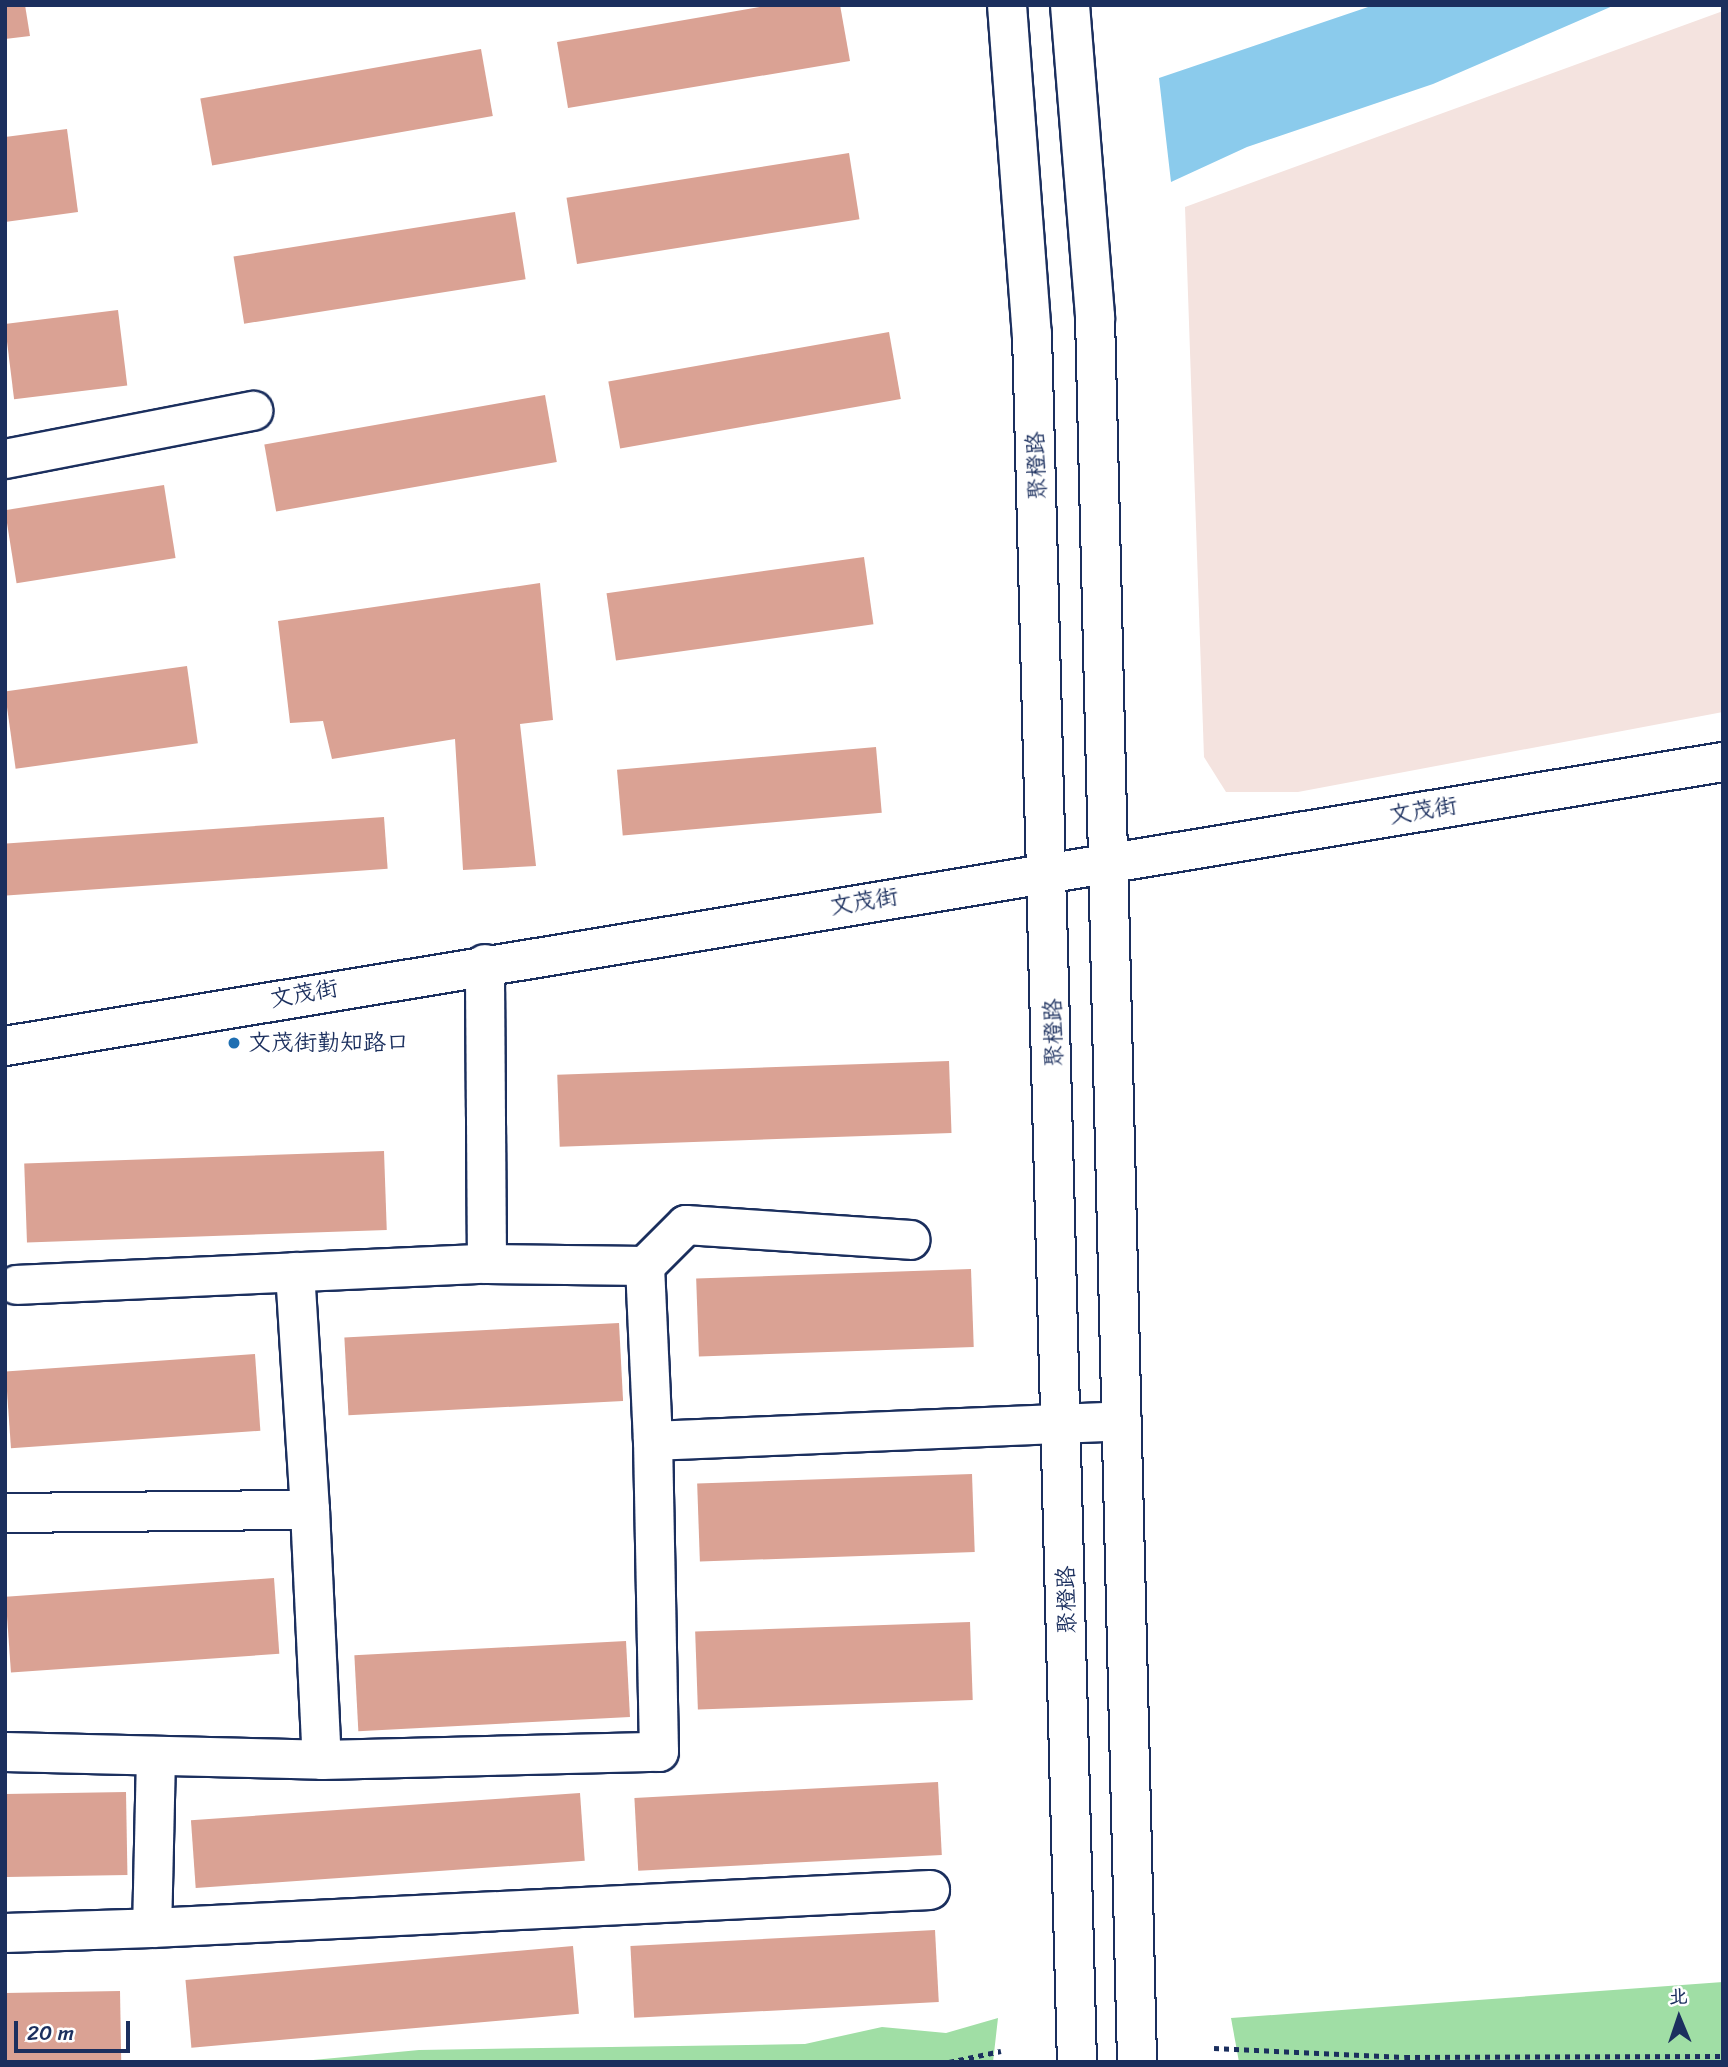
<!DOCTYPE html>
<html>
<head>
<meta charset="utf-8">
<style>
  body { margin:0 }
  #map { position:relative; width:1728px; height:2067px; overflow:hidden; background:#fff; font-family:Sriracha,"LXGW WenKai TC",sans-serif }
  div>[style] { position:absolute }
  .built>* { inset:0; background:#f4e3df }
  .green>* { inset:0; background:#a0dea5 }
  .water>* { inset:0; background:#8bcbec }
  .building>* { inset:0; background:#daa294; transform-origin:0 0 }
  .path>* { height:4.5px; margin-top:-2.25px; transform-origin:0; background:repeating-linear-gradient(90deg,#1b2f5e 0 5px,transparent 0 10px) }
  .roads { filter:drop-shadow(2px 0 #1b2f5e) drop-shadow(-2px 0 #1b2f5e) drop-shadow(0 2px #1b2f5e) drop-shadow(0 -2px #1b2f5e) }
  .minor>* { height:38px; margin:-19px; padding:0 19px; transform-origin:19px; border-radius:19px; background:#fff }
  .dots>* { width:19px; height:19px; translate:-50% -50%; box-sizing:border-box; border:4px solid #fff; border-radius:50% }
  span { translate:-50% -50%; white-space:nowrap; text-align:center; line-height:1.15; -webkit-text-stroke:6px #fff; paint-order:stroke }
  .street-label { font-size:23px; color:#1b2f5e }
  .poi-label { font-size:23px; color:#1b2f5e }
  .left { translate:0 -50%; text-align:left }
  .frame { position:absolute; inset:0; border:7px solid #1b2f5e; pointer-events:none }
  .north { position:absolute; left:1644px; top:1983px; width:70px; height:70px; -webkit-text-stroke:5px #fff; paint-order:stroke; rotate:358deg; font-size:19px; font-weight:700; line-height:28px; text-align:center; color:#1b2f5e }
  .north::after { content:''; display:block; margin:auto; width:24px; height:32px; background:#1b2f5e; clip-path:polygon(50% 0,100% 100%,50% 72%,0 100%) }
  .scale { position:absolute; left:14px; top:2021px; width:116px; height:32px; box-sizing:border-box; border:4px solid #1b2f5e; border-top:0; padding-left:9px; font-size:21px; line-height:24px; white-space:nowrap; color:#1b2f5e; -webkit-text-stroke:5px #fff; paint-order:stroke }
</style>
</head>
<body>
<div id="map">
  <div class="built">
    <i style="clip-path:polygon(1723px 11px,1723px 712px,1298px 792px,1226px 792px,1204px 757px,1185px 207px)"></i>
  </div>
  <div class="green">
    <i style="clip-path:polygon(1723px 1982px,1723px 2062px,1239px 2062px,1231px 2018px)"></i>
    <i style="clip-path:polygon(998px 2018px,993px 2062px,292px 2062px,419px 2050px,805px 2044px,882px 2027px,946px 2033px)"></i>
  </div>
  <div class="water">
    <i style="clip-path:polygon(1374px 5px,1615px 5px,1433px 84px,1247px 147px,1171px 182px,1159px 78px)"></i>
  </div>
  <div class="building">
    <i style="clip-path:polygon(5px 5px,25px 5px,30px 36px,5px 39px)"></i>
    <i style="clip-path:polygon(771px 5px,840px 5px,850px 61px,568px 108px,557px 42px)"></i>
    <i style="left:481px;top:49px;width:68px;height:285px;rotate:80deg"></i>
    <i style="clip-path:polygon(67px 129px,78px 212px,5px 222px,5px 137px)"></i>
    <i style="left:849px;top:153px;width:67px;height:286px;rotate:81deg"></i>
    <i style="left:515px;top:212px;width:68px;height:285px;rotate:81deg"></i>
    <i style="left:118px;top:310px;width:76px;height:114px;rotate:83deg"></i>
    <i style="left:889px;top:332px;width:68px;height:285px;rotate:80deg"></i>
    <i style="left:545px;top:395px;width:68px;height:285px;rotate:80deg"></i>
    <i style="left:164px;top:485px;width:74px;height:161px;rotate:81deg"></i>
    <i style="left:864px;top:557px;width:68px;height:260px;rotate:82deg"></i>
    <i style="clip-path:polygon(540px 583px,553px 720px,520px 724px,536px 866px,463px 870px,455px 739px,332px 759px,323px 721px,290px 723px,278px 621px)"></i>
    <i style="left:187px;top:666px;width:78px;height:184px;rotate:82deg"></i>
    <i style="left:876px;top:747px;width:66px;height:260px;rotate:85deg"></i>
    <i style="left:384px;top:817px;width:52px;height:382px;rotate:86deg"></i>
    <i style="left:949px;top:1061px;width:72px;height:392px;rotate:88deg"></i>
    <i style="left:384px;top:1151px;width:79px;height:360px;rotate:88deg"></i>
    <i style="left:971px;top:1269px;width:78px;height:275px;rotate:88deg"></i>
    <i style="left:619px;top:1323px;width:78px;height:275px;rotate:87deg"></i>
    <i style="left:255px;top:1354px;width:77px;height:250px;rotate:86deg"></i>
    <i style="left:972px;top:1474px;width:78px;height:275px;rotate:88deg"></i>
    <i style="left:274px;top:1578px;width:76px;height:269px;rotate:86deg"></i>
    <i style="left:970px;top:1622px;width:78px;height:275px;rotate:88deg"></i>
    <i style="left:626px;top:1641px;width:76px;height:272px;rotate:87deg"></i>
    <i style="left:938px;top:1782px;width:73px;height:304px;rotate:87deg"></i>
    <i style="left:126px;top:1792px;width:83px;height:121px;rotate:89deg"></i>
    <i style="left:580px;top:1793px;width:68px;height:390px;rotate:86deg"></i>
    <i style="left:935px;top:1930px;width:72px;height:305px;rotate:87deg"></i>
    <i style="left:573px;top:1946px;width:68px;height:389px;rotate:85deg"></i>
    <i style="left:120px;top:1991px;width:71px;height:115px;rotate:89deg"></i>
  </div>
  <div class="path">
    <i style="left:1214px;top:2048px;width:191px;rotate:2.7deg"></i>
    <i style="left:1405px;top:2057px;width:318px;rotate:-0.2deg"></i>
    <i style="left:949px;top:2062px;width:53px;rotate:-11.9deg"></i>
  </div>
  <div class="roads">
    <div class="minor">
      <i style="left:1007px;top:5px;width:330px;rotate:85.7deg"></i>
      <i style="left:1032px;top:334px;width:1729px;rotate:88.51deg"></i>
      <i style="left:1070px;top:5px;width:313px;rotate:85.4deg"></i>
      <i style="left:1095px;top:317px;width:1746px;rotate:88.62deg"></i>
      <i style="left:5px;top:459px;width:253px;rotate:-11deg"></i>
      <i style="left:5px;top:1046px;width:1741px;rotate:-9.39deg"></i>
      <i style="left:487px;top:1264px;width:158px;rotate:0.7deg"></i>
      <i style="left:645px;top:1266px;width:58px;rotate:-45deg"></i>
      <i style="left:686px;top:1225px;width:225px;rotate:3.8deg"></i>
      <i style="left:645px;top:1266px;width:175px;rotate:87.4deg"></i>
      <i style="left:653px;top:1441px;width:469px;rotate:-2.4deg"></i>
      <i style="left:295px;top:1272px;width:238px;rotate:86.4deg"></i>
      <i style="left:17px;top:1285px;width:470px;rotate:-2.6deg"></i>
      <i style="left:487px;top:1264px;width:300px;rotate:-90.4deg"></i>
      <i style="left:5px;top:1513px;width:305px;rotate:-0.6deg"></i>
      <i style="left:310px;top:1510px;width:250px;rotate:87.3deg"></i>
      <i style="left:322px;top:1760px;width:337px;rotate:-1.4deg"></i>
      <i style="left:659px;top:1752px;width:311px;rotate:-91.1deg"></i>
      <i style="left:5px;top:1752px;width:317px;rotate:1.4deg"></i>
      <i style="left:156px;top:1756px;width:172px;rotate:91.3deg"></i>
      <i style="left:152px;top:1928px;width:779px;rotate:-2.8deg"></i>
      <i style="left:5px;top:1933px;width:147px;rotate:-1.9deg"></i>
    </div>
  </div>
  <div class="dots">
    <i style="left:234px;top:1043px;background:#1f6fb2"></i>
  </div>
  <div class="street-label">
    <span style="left:1037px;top:466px;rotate:-92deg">聚橙路</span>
    <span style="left:1423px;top:811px;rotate:-9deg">文茂街</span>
    <span style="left:864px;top:902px;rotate:-9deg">文茂街</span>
    <span style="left:304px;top:994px;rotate:-10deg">文茂街</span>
    <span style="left:1054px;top:1033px;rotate:-91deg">聚橙路</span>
    <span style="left:1067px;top:1600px;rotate:-91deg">聚橙路</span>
  </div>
  <div class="poi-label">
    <span class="left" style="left:248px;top:1043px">文茂街勤知路口</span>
  </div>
  <div class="frame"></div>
  <div class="north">北</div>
  <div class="scale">20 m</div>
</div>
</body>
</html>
